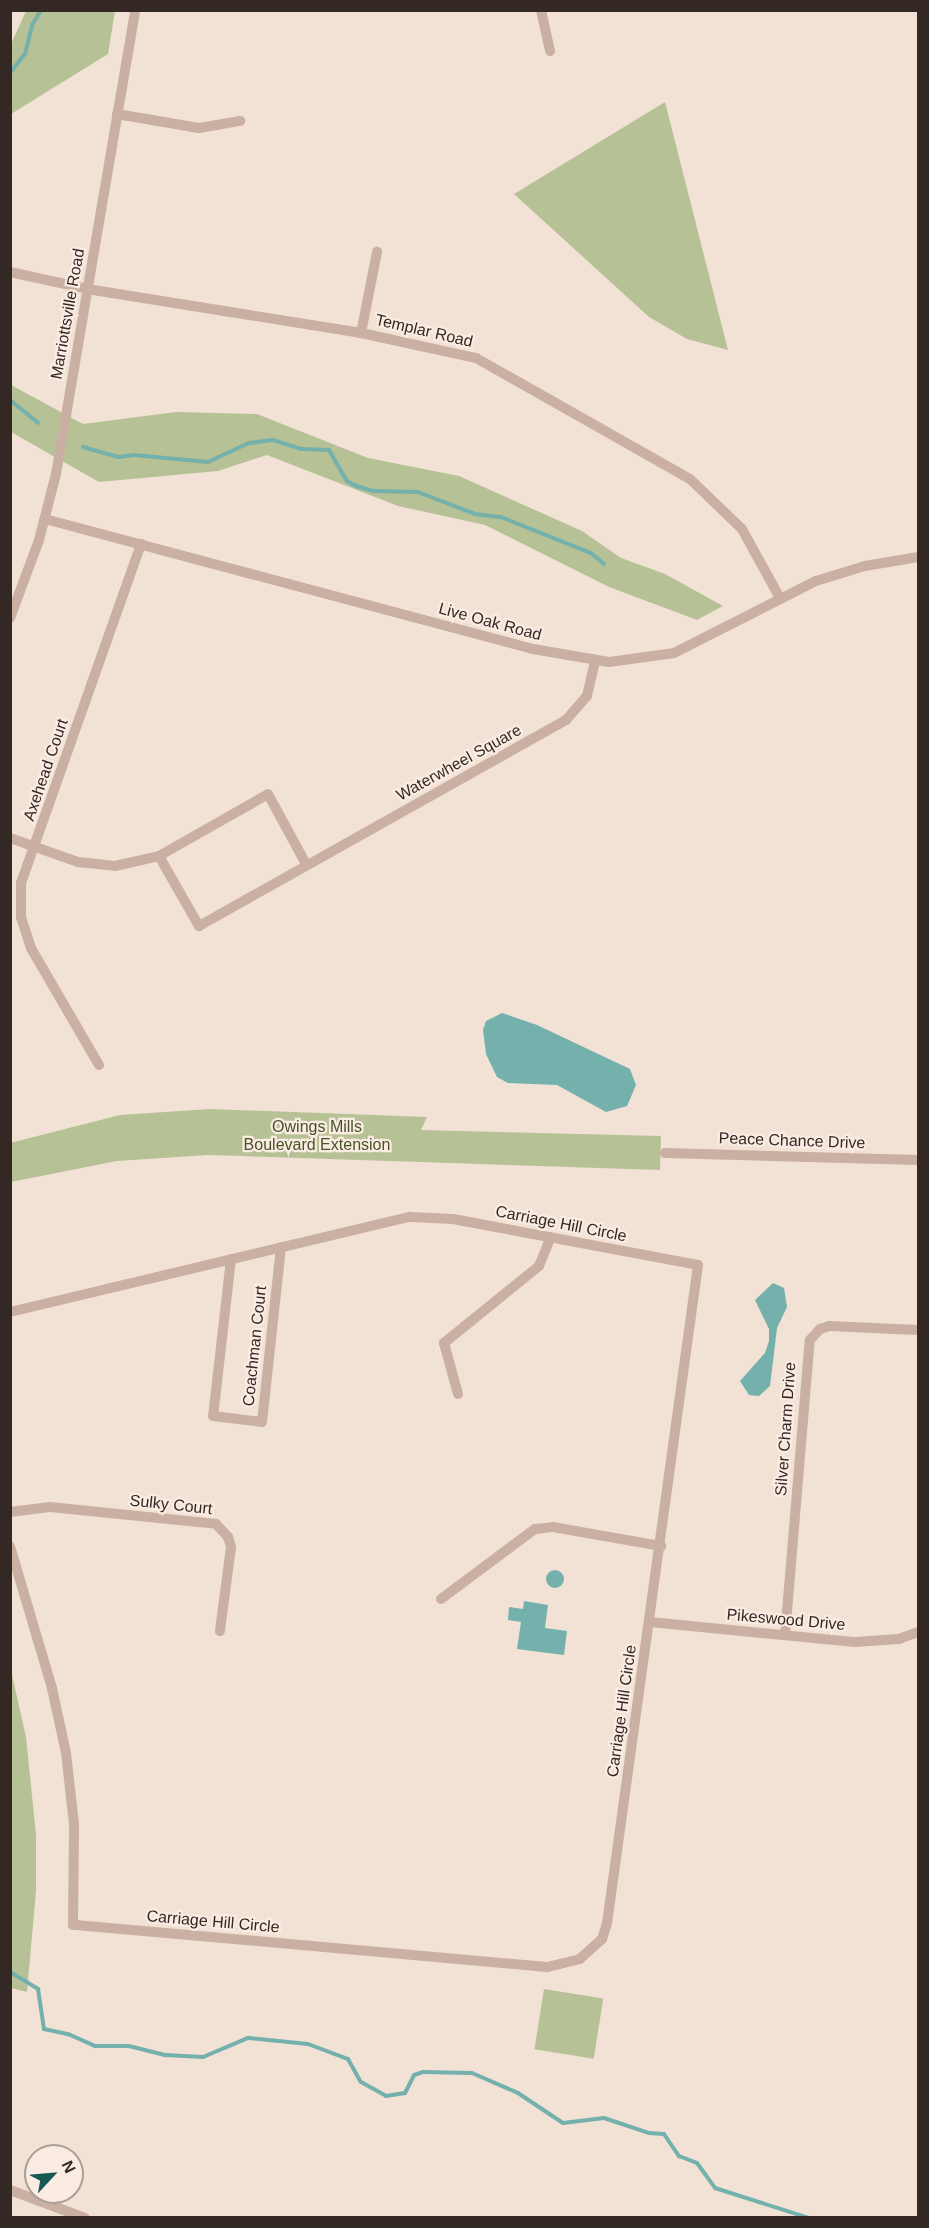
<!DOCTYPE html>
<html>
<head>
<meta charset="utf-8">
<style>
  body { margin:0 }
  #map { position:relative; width:929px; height:2228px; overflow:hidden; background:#f2e2d6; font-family:Helvetica,sans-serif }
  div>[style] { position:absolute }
  .green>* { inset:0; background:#b7c196; transform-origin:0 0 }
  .water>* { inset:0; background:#74b0ac }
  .round { border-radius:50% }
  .stream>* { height:4px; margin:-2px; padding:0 2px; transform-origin:2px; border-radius:2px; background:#74b0ac }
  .street>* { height:10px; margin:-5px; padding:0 5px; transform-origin:5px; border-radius:5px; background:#cab0a2 }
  span { translate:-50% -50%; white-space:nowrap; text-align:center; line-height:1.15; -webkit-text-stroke:4.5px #faece2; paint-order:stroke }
  .street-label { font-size:16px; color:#342825 }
  .park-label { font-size:16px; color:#485327 }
  .frame { position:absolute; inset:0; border:12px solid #342825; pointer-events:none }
  .north { position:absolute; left:24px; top:2144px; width:60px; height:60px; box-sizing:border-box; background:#faece2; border:2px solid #ab9e96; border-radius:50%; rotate:64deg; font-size:16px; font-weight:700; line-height:24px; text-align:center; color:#342825 }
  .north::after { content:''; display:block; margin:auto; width:21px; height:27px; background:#195754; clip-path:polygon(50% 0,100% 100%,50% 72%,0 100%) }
</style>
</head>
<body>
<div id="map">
  <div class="green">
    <i style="clip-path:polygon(26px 11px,115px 11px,108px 54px,11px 114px,11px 44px)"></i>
    <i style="clip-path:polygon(665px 102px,728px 350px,687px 339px,649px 317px,514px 194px)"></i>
    <i style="clip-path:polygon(11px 385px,83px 424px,176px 412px,257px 414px,368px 458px,459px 476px,582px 531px,621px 558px,665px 574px,723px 606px,697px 620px,609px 587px,485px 525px,398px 506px,267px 455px,218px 471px,99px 482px,11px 432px)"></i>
    <i style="clip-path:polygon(210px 1109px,427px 1117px,421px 1130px,661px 1136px,660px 1170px,209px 1155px,117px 1161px,11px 1182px,10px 1143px,120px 1115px)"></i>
    <i style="clip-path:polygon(10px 1666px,26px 1737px,36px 1835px,36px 1891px,27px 1992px,11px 1988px)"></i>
    <i style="left:544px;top:1989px;width:60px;height:61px;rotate:9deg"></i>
  </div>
  <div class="water">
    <i style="clip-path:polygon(502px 1013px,537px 1025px,630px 1069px,636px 1085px,627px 1106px,606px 1112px,557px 1085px,508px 1083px,497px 1077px,486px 1054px,483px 1030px,486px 1021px)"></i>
    <i style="clip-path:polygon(773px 1283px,784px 1288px,787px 1307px,777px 1328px,770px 1386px,759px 1396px,749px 1395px,740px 1381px,765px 1353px,769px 1341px,769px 1329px,755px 1300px)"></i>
    <i class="round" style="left:546px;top:1570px;width:18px;height:18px"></i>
    <i style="clip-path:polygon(524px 1601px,548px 1605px,545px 1628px,567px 1631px,564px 1655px,517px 1649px,521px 1622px,508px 1620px,509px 1607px,523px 1609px)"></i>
  </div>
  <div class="stream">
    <i style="left:10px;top:73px;width:24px;rotate:-52deg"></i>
    <i style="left:25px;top:54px;width:30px;rotate:-76deg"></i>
    <i style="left:32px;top:25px;width:17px;rotate:-59deg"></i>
    <i style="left:10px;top:400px;width:36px;rotate:39deg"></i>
    <i style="left:83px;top:447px;width:37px;rotate:16deg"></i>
    <i style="left:119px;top:457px;width:15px;rotate:-8deg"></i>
    <i style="left:134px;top:455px;width:74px;rotate:5.4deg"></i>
    <i style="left:208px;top:462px;width:45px;rotate:-24.9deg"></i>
    <i style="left:249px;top:443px;width:24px;rotate:-7deg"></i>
    <i style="left:273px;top:440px;width:29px;rotate:18deg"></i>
    <i style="left:301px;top:449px;width:28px;rotate:2deg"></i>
    <i style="left:329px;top:450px;width:36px;rotate:60deg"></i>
    <i style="left:347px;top:481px;width:10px;rotate:29deg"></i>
    <i style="left:356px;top:486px;width:19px;rotate:16deg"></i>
    <i style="left:374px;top:491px;width:44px;rotate:1.3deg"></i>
    <i style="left:418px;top:492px;width:61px;rotate:21.1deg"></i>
    <i style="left:475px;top:514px;width:26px;rotate:7deg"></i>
    <i style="left:501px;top:517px;width:97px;rotate:21.8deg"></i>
    <i style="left:591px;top:553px;width:17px;rotate:40deg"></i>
    <i style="left:10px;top:1972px;width:33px;rotate:31deg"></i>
    <i style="left:38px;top:1989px;width:40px;rotate:81.5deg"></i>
    <i style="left:44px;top:2029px;width:25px;rotate:12deg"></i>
    <i style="left:68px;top:2034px;width:30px;rotate:24deg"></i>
    <i style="left:95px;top:2046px;width:34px"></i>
    <i style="left:129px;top:2046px;width:38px;rotate:14deg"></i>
    <i style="left:166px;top:2055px;width:37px;rotate:3deg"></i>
    <i style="left:203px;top:2057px;width:49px;rotate:-22.9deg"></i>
    <i style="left:248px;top:2038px;width:60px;rotate:5.7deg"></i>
    <i style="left:308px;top:2044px;width:43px;rotate:20.6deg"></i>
    <i style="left:348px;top:2059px;width:26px;rotate:61deg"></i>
    <i style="left:361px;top:2082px;width:29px;rotate:29deg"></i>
    <i style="left:386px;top:2096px;width:19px;rotate:-9deg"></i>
    <i style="left:405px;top:2093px;width:20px;rotate:-63deg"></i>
    <i style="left:414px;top:2075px;width:9px;rotate:-18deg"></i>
    <i style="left:423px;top:2072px;width:49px;rotate:1.2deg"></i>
    <i style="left:472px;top:2073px;width:50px;rotate:23.5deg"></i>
    <i style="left:518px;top:2093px;width:54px;rotate:33.7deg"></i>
    <i style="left:563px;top:2123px;width:41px;rotate:-7deg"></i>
    <i style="left:604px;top:2118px;width:47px;rotate:18.4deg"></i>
    <i style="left:649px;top:2133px;width:15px;rotate:4deg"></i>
    <i style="left:664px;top:2134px;width:27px;rotate:56deg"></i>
    <i style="left:679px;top:2156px;width:19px;rotate:21deg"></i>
    <i style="left:697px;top:2163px;width:31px;rotate:54deg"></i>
    <i style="left:715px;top:2188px;width:99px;rotate:17.7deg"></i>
  </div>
  <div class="street">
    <i style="left:541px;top:10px;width:42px;rotate:77.6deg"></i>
    <i style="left:117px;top:114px;width:83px;rotate:9.7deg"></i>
    <i style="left:199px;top:128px;width:42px;rotate:-9.7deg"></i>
    <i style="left:10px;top:272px;width:79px;rotate:12.4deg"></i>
    <i style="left:87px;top:289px;width:278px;rotate:9.1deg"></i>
    <i style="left:361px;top:333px;width:118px;rotate:12.3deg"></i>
    <i style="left:476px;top:358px;width:246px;rotate:29.5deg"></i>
    <i style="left:690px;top:479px;width:72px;rotate:43.9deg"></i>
    <i style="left:742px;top:529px;width:79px;rotate:61.2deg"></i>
    <i style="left:361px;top:333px;width:83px;rotate:-78.8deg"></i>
    <i style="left:45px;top:519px;width:505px;rotate:14.92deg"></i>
    <i style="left:533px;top:649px;width:77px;rotate:9.7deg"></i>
    <i style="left:609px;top:662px;width:66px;rotate:-7.9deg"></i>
    <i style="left:674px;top:653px;width:159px;rotate:-26.9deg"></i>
    <i style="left:816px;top:581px;width:51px;rotate:-17deg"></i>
    <i style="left:865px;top:566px;width:54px;rotate:-9.6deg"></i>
    <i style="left:10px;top:618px;width:83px;rotate:-69.6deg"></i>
    <i style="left:39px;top:540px;width:68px;rotate:-75.6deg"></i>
    <i style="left:56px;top:474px;width:471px;rotate:-80.3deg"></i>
    <i style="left:10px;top:838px;width:72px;rotate:19.4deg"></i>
    <i style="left:78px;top:862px;width:37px;rotate:6deg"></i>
    <i style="left:115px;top:866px;width:45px;rotate:-12.8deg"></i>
    <i style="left:159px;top:856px;width:125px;rotate:-29.6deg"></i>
    <i style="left:268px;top:794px;width:80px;rotate:61.5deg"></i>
    <i style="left:159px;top:856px;width:81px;rotate:60.3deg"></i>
    <i style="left:199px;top:926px;width:421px;rotate:-29.3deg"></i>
    <i style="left:566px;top:720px;width:32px;rotate:-49deg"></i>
    <i style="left:587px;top:696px;width:36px;rotate:-77deg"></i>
    <i style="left:99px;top:1065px;width:135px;rotate:-120.2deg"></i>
    <i style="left:31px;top:948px;width:32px;rotate:-108deg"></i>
    <i style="left:21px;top:918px;width:35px;rotate:-90deg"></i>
    <i style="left:21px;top:883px;width:360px;rotate:-70.5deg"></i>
    <i style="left:665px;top:1153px;width:253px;rotate:1.6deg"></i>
    <i style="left:231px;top:1259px;width:158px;rotate:96.5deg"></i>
    <i style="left:213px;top:1416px;width:49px;rotate:7deg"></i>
    <i style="left:262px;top:1422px;width:176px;rotate:-83.8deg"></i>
    <i style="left:10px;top:1312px;width:411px;rotate:-13.4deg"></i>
    <i style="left:410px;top:1217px;width:43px;rotate:2.7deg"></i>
    <i style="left:453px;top:1219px;width:249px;rotate:10.6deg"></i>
    <i style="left:698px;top:1265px;width:664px;rotate:97.87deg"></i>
    <i style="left:607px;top:1923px;width:17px;rotate:107deg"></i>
    <i style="left:602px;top:1939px;width:30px;rotate:138deg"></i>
    <i style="left:580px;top:1959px;width:34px;rotate:166deg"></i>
    <i style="left:547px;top:1967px;width:476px;rotate:-174.9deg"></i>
    <i style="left:73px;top:1925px;width:101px;rotate:-89.4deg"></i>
    <i style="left:74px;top:1824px;width:71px;rotate:-96.4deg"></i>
    <i style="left:66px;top:1753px;width:66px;rotate:-102.2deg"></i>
    <i style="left:52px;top:1688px;width:148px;rotate:-106.5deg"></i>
    <i style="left:458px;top:1394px;width:53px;rotate:-105.4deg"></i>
    <i style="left:444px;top:1343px;width:122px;rotate:-39deg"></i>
    <i style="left:539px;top:1266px;width:31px;rotate:-68deg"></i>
    <i style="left:10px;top:1512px;width:40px;rotate:-7.1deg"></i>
    <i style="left:50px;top:1507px;width:167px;rotate:5.8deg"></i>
    <i style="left:216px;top:1524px;width:18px;rotate:47deg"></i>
    <i style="left:228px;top:1537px;width:10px;rotate:73deg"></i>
    <i style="left:231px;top:1547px;width:85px;rotate:97.5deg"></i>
    <i style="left:441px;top:1599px;width:117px;rotate:-36.7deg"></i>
    <i style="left:535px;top:1529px;width:18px;rotate:-6deg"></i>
    <i style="left:553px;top:1527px;width:110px;rotate:10deg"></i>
    <i style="left:650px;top:1622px;width:206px;rotate:5.6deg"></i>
    <i style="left:855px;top:1642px;width:44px;rotate:-3.9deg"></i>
    <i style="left:899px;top:1639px;width:20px;rotate:-20deg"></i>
    <i style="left:785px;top:1635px;width:296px;rotate:-85.2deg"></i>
    <i style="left:810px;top:1340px;width:15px;rotate:-48deg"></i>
    <i style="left:820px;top:1329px;width:9px;rotate:-18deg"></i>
    <i style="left:829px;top:1326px;width:89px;rotate:2.6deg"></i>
    <i style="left:10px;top:2190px;width:80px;rotate:20.5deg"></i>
  </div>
  <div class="street-label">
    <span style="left:68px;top:314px;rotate:-80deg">Marriottsville Road</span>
    <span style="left:424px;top:331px;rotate:13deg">Templar Road</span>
    <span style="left:490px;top:622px;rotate:15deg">Live Oak Road</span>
    <span style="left:459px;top:763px;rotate:-29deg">Waterwheel Square</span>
    <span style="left:46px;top:770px;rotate:-71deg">Axehead Court</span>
    <span style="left:792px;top:1141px;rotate:2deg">Peace Chance Drive</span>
    <span style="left:561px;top:1224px;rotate:11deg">Carriage Hill Circle</span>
    <span style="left:255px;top:1346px;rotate:-84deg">Coachman Court</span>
    <span style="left:786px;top:1429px;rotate:-86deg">Silver Charm Drive</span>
    <span style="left:171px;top:1505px;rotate:6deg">Sulky Court</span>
    <span style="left:786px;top:1620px;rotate:5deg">Pikeswood Drive</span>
    <span style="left:622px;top:1711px;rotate:-82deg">Carriage Hill Circle</span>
    <span style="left:213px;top:1922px;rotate:5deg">Carriage Hill Circle</span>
  </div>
  <div class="park-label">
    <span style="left:317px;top:1136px">Owings Mills<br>Boulevard Extension</span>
  </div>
  <div class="frame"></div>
  <div class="north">N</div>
</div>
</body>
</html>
